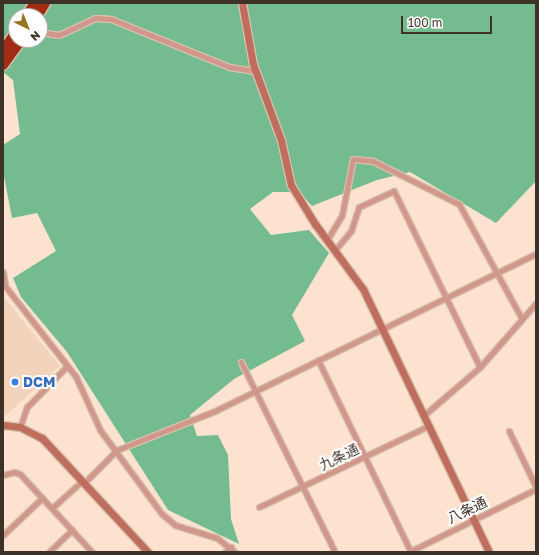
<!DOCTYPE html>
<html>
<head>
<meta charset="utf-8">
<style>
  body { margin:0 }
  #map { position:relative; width:539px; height:555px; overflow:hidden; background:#fde3cf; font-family:"Golos Text","Noto Sans JP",sans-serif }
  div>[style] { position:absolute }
  .built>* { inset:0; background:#f2d4bd }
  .forest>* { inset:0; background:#74bc8f }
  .roads { filter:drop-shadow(1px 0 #d7c0ae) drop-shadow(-1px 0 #d7c0ae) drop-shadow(0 1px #d7c0ae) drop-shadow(0 -1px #d7c0ae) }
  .street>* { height:5px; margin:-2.5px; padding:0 2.5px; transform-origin:2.5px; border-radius:2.5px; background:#d0978a }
  .secondary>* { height:7px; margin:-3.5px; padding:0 3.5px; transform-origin:3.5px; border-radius:3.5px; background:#bf6d5c }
  .highway>* { height:10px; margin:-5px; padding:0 5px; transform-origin:5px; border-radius:5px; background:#a22b15 }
  .dots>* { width:11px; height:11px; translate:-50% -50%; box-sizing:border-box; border:2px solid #fff; border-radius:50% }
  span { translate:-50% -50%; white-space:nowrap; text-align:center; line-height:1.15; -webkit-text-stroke:4px #fff; paint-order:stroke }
  .shop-label { font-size:14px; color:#366cbe; font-weight:700 }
  .left { translate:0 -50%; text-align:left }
  .street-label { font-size:14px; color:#3e3228 }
  .frame { position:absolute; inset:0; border:4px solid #3e3228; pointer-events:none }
  .north { position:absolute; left:8px; top:8px; width:40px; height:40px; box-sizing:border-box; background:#fff; border:1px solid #b2ada9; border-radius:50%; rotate:137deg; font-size:11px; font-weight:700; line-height:16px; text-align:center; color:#3e3228 }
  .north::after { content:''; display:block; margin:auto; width:14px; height:18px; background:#98741e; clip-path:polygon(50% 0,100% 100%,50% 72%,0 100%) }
  .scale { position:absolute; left:401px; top:16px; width:91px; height:18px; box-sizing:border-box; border:2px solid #3e3228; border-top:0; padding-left:5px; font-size:12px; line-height:14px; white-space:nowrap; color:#3e3228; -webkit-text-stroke:3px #fff; paint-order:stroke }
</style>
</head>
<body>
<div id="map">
  <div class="built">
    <i style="clip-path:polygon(3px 296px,60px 366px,3px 418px)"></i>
  </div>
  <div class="forest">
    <i style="clip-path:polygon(evenodd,3px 3px,536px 3px,536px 181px,496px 223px,410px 172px,377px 180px,312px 206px,299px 192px,273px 192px,250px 209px,271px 235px,309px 230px,329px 253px,292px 315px,305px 341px,234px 379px,190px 415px,197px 436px,218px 435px,228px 455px,231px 519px,239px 544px,168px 510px,67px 352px,21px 297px,13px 278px,56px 251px,37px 213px,12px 218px,3px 171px,3px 145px,20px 134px,13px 80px,3px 72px,3px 3px,16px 16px,40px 16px,40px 40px,16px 40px,16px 16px)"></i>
  </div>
  <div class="roads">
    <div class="street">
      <i style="left:40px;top:32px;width:19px;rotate:9deg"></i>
      <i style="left:59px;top:35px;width:40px;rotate:-25deg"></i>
      <i style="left:95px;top:18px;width:16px;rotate:4deg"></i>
      <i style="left:111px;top:19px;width:127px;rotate:22.1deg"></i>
      <i style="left:229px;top:67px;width:26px;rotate:9deg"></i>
      <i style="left:327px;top:240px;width:29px;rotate:-59deg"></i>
      <i style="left:342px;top:215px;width:57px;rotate:-78.9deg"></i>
      <i style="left:353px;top:159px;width:20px;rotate:6deg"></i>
      <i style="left:373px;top:161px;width:96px;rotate:26.6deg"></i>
      <i style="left:459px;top:204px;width:131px;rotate:61.3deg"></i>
      <i style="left:335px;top:250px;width:25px;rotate:-50deg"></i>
      <i style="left:351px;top:231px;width:25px;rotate:-72deg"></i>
      <i style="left:359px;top:207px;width:38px;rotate:-25deg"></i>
      <i style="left:394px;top:191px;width:196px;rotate:64deg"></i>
      <i style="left:3px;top:272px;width:14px;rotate:82deg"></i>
      <i style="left:5px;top:286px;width:115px;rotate:52deg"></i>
      <i style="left:76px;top:377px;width:58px;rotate:65.6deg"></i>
      <i style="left:100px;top:430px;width:104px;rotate:53.6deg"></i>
      <i style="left:162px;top:514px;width:17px;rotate:40deg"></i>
      <i style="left:175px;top:525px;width:44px;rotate:17.2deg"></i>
      <i style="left:217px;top:538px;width:23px;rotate:38deg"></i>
      <i style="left:318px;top:360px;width:213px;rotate:64.2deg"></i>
      <i style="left:241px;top:362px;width:212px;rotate:63.7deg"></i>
      <i style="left:423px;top:416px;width:75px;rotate:-40.7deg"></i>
      <i style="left:480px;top:367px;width:85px;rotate:-48.8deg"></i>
      <i style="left:20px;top:427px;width:21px;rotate:-71deg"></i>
      <i style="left:27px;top:407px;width:57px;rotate:-45.7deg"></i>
      <i style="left:509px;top:431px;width:62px;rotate:64.3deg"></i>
      <i style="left:3px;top:475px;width:11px;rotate:-15deg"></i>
      <i style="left:14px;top:472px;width:6px;rotate:18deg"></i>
      <i style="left:20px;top:474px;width:106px;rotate:47.3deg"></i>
      <i style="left:84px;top:483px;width:47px;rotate:-45deg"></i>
      <i style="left:117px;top:450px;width:105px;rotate:-21.7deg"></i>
      <i style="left:215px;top:411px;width:357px;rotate:-26.1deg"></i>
      <i style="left:259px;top:507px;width:187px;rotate:-25.6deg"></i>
      <i style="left:52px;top:508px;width:40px;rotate:-42deg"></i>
      <i style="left:3px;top:535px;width:54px;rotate:-43.5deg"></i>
      <i style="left:49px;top:552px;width:32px;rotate:-44deg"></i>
      <i style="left:225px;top:552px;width:8px;rotate:-40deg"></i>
      <i style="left:409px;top:552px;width:142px;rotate:-26.4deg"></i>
    </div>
    <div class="secondary">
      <i style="left:242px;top:3px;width:62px;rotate:79.8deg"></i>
      <i style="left:253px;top:64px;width:81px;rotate:69.8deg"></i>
      <i style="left:281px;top:140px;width:46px;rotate:77.5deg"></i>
      <i style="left:291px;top:185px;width:46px;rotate:58.4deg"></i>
      <i style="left:315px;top:224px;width:81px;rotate:53.6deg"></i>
      <i style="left:363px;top:289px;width:292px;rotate:64.4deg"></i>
      <i style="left:3px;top:425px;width:17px;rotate:7deg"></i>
      <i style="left:20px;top:427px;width:25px;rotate:27deg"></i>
      <i style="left:42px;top:438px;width:156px;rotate:47.1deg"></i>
    </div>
    <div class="highway">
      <i style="left:26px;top:16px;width:16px;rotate:-55deg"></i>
      <i style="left:37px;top:16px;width:15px;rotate:-58deg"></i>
      <i style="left:3px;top:51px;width:23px;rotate:-56deg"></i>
      <i style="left:3px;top:65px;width:31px;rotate:-54deg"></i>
    </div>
  </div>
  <div class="dots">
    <i style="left:15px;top:382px;background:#3f7fe0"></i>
  </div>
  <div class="shop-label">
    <span class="left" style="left:23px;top:382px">DCM</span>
  </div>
  <div class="street-label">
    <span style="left:339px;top:457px;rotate:-26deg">九条通</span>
    <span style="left:467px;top:510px;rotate:-26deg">八条通</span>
  </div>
  <div class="frame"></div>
  <div class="north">N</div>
  <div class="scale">100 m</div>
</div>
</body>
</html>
